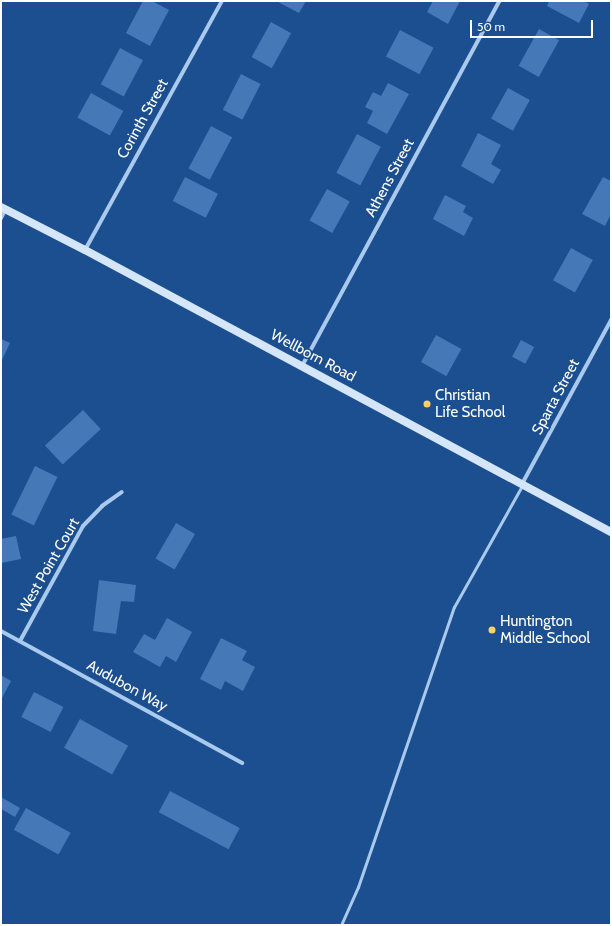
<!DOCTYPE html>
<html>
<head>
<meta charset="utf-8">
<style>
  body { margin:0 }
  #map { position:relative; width:612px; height:926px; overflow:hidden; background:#1b4f8f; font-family:Cabin,sans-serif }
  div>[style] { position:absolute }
  .building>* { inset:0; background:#4478b7; transform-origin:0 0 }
  .lane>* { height:3px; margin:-1.5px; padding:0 1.5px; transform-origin:1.5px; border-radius:1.5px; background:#a9c9ee }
  .street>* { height:4px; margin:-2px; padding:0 2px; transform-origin:2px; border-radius:2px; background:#a9c9ee }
  .secondary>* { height:8px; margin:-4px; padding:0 4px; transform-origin:4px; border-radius:4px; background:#d6e6fa }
  .dots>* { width:11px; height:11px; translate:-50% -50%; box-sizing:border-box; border:2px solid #1b4f8f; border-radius:50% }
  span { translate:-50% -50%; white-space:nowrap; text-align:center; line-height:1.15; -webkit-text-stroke:3.5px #1b4f8f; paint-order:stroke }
  .street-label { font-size:15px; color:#fff }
  .poi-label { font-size:15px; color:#fff }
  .left { translate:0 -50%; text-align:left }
  .frame { position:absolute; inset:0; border:2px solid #fff; pointer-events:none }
  .scale { position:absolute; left:470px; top:20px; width:123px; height:18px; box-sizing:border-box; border:2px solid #fff; border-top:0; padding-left:5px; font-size:12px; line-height:14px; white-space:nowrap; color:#fff; -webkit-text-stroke:3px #1b4f8f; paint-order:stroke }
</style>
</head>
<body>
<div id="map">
  <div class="building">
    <i style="clip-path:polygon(143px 1px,152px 1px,169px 10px,150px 46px,126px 33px)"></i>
    <i style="clip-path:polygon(276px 1px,306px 1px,299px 13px)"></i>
    <i style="clip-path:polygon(433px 1px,460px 1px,448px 24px,427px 12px)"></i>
    <i style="clip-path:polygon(549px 1px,584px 1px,589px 4px,579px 23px,547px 6px)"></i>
    <i style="left:271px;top:22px;width:23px;height:40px;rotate:29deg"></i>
    <i style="left:539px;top:29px;width:23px;height:42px;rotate:29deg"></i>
    <i style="left:400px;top:30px;width:38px;height:30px;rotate:28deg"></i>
    <i style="left:120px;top:48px;width:26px;height:41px;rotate:28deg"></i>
    <i style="left:241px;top:74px;width:22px;height:40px;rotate:27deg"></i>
    <i style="clip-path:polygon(388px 83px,409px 94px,387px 134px,367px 123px,373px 111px,365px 107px,373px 92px,381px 96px)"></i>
    <i style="left:508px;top:88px;width:25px;height:35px;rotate:29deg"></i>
    <i style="left:91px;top:93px;width:37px;height:28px;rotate:29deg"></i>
    <i style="left:211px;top:126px;width:24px;height:48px;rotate:28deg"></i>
    <i style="clip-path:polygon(478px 133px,501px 145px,491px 164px,501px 170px,493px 184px,461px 166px)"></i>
    <i style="left:357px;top:134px;width:27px;height:44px;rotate:28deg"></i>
    <i style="left:185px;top:177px;width:37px;height:27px;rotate:27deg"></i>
    <i style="clip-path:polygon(603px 177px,611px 181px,611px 214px,605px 226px,582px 214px)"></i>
    <i style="left:327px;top:189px;width:26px;height:36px;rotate:29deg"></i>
    <i style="clip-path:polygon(445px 195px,466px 206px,463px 212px,473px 218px,464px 236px,433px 219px)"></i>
    <i style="left:571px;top:248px;width:25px;height:37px;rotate:29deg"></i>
    <i style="left:436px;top:335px;width:29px;height:31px;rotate:29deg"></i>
    <i style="clip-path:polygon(1px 339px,10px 343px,1px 362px)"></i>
    <i style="left:521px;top:340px;width:15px;height:19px;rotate:28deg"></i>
    <i style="left:83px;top:410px;width:26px;height:52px;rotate:47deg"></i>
    <i style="left:35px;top:466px;width:25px;height:54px;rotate:26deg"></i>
    <i style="left:176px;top:523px;width:22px;height:41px;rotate:30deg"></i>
    <i style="clip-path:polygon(16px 536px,21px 559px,1px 563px,1px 539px)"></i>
    <i style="clip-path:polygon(99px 580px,136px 585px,134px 602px,121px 601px,116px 634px,93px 631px)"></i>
    <i style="clip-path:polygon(167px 618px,192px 632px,176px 662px,166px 656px,160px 667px,133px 652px,144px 634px,155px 640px)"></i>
    <i style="clip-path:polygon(221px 638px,247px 651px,242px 660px,255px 667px,243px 691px,225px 681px,221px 690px,200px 679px)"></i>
    <i style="clip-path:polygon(1px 675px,11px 681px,1px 700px)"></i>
    <i style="left:34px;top:692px;width:33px;height:28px;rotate:27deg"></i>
    <i style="left:80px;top:719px;width:55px;height:33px;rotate:29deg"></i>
    <i style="left:170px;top:791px;width:79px;height:24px;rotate:28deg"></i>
    <i style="clip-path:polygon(1px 797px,20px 808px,15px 817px,1px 809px)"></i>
    <i style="left:26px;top:808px;width:51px;height:25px;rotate:29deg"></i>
  </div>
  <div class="lane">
    <i style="left:341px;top:925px;width:42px;rotate:-65.9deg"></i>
    <i style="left:358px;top:887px;width:296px;rotate:-71.1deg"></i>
    <i style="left:454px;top:607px;width:139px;rotate:-60.7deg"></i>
  </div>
  <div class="street">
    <i style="left:1px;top:218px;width:9px;rotate:-63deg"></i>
    <i style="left:85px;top:250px;width:284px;rotate:-61.2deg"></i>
    <i style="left:302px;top:366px;width:415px;rotate:-61.6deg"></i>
    <i style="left:522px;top:484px;width:187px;rotate:-61.5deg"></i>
    <i style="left:1px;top:631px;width:275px;rotate:28.7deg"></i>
    <i style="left:20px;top:641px;width:131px;rotate:-61.3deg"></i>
    <i style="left:83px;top:526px;width:28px;rotate:-46deg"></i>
    <i style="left:102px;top:506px;width:24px;rotate:-35deg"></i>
  </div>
  <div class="secondary">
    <i style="left:1px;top:207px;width:94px;rotate:27.1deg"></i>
    <i style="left:85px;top:250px;width:597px;rotate:28.2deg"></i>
  </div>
  <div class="dots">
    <i style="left:427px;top:404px;background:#ffd166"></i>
    <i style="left:492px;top:630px;background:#ffd166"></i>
  </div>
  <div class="street-label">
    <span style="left:143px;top:119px;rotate:-61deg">Corinth Street</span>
    <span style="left:390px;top:178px;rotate:-62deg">Athens Street</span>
    <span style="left:313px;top:356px;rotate:28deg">Wellborn Road</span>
    <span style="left:556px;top:397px;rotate:-62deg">Sparta Street</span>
    <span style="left:49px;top:566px;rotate:-60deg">West Point Court</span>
    <span style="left:127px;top:686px;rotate:29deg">Audubon Way</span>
  </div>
  <div class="poi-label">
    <span class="left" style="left:435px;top:404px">Christian<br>Life School</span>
    <span class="left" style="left:500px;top:630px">Huntington<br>Middle School</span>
  </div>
  <div class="frame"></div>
  <div class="scale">50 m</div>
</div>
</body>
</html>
